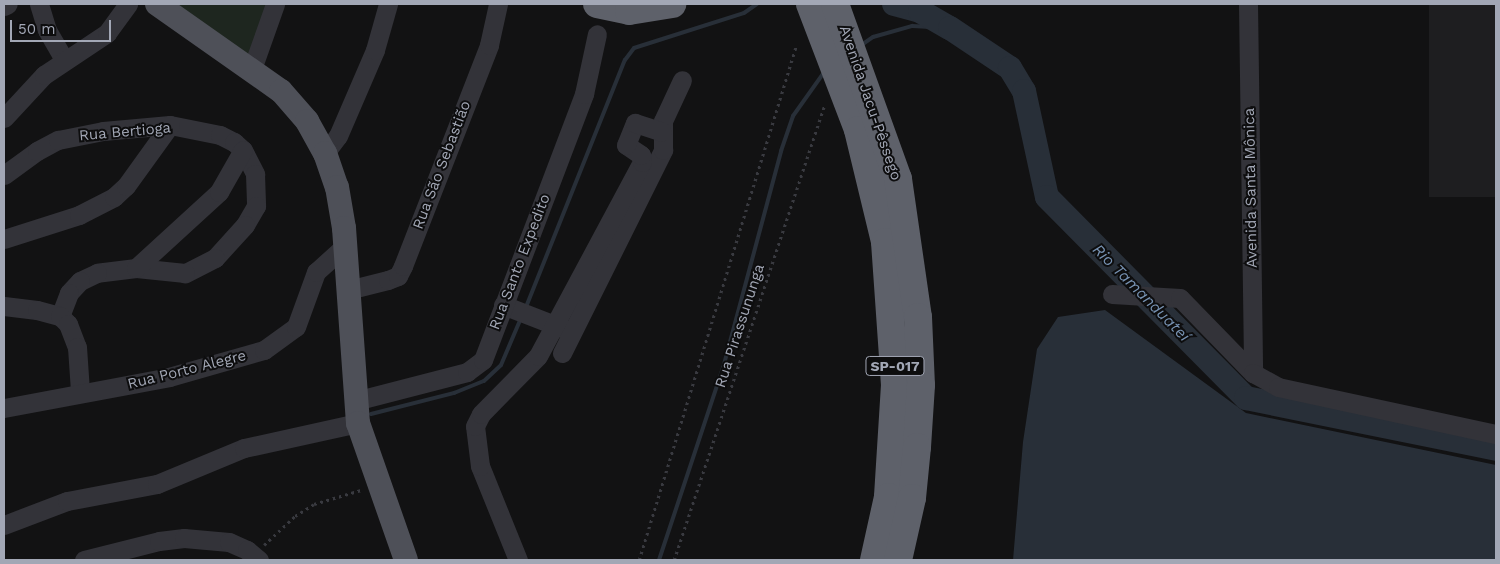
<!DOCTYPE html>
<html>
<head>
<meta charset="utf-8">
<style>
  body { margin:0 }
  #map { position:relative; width:1500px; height:564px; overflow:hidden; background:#121213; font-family:"Work Sans",sans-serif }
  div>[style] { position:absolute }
  .built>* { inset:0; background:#1e1e20; transform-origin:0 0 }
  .green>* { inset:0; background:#1e261f }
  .water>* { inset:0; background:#282f38 }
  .stream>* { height:4px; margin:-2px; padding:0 2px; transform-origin:2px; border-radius:2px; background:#282f38 }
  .river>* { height:24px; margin:-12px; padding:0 12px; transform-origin:12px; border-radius:12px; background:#282f38 }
  .path>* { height:2.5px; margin-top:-1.25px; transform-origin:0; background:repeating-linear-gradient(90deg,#393a40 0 2.5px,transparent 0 6.5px) }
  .minor>* { height:19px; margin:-9.5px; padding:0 9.5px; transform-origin:9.5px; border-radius:9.5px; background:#333339 }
  .major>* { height:24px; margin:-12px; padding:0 12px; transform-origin:12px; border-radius:12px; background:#4e5058 }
  .highway>* { height:28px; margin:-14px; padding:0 14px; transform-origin:14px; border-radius:14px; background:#5e616a }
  span { translate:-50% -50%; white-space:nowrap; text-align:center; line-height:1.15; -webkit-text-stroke:4px #0d0d0e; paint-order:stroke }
  .shield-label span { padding:1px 4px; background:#0d0d0e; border:1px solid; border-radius:4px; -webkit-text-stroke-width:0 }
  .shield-label { font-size:14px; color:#a2a7b5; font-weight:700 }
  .street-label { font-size:15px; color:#a2a7b5 }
  .water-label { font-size:16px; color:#7792b2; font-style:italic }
  .frame { position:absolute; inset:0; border:5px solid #a2a7b5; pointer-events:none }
  .scale { position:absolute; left:10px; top:20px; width:101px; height:22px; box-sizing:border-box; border:2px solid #a2a7b5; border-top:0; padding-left:6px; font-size:15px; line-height:18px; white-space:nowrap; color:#a2a7b5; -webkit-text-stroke:4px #0d0d0e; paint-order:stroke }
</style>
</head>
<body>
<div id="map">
  <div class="built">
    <i style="left:1429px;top:4px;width:67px;height:193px"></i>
  </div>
  <div class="green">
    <i style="clip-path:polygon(176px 4px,269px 4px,249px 58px)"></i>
  </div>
  <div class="water">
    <i style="clip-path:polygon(1105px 310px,1246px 413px,1496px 465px,1496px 560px,1013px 560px,1023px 442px,1037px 349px,1058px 317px)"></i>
  </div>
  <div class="stream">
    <i style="left:860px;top:46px;width:16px;rotate:-35deg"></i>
    <i style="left:873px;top:37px;width:41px;rotate:-15.8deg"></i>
    <i style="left:912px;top:26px;width:38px;rotate:3deg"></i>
    <i style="left:526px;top:307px;width:266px;rotate:-68.2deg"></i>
    <i style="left:625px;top:60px;width:15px;rotate:-53deg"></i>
    <i style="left:634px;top:48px;width:115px;rotate:-17.7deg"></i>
    <i style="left:744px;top:13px;width:16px;rotate:-35deg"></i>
    <i style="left:371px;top:414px;width:86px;rotate:-14.2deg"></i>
    <i style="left:454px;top:393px;width:32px;rotate:-22deg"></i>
    <i style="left:484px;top:381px;width:23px;rotate:-43deg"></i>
    <i style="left:501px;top:365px;width:51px;rotate:-66.9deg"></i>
    <i style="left:659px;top:560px;width:202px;rotate:-71.6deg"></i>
    <i style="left:723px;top:368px;width:225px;rotate:-75deg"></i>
    <i style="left:781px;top:151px;width:37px;rotate:-71deg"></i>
    <i style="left:793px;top:116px;width:55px;rotate:-54.6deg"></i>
  </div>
  <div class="river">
    <i style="left:894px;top:4px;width:27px;rotate:15deg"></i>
    <i style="left:920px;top:11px;width:34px;rotate:30deg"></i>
    <i style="left:950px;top:28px;width:72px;rotate:33.7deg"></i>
    <i style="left:1010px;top:68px;width:27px;rotate:59deg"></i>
    <i style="left:1024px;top:91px;width:108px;rotate:77.8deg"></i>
    <i style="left:1047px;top:197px;width:283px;rotate:45.3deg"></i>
    <i style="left:1246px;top:398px;width:255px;rotate:11.5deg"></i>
  </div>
  <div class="path">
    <i style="left:264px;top:545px;width:42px;rotate:-43.1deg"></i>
    <i style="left:295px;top:516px;width:22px;rotate:-32deg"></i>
    <i style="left:314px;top:504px;width:49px;rotate:-16.6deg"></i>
    <i style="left:639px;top:560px;width:537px;rotate:-73.01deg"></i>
    <i style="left:674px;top:560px;width:480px;rotate:-71.7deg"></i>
  </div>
  <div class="minor">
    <i style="left:39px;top:4px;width:27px;rotate:73deg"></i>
    <i style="left:47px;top:30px;width:34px;rotate:60deg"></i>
    <i style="left:1248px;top:4px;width:369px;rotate:89.2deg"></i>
    <i style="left:4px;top:6px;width:4px;rotate:-27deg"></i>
    <i style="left:252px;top:69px;width:69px;rotate:-70.5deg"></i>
    <i style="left:4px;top:118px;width:59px;rotate:-47.1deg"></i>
    <i style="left:44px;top:75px;width:76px;rotate:-33.7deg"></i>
    <i style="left:107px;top:33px;width:36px;rotate:-54deg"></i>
    <i style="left:325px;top:153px;width:21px;rotate:-53deg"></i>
    <i style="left:338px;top:136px;width:94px;rotate:-66.7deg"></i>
    <i style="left:375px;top:50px;width:48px;rotate:-74.2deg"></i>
    <i style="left:4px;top:175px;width:41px;rotate:-36deg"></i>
    <i style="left:37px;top:151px;width:24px;rotate:-28deg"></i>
    <i style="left:58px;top:140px;width:46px;rotate:-11.3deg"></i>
    <i style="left:103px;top:131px;width:67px;rotate:-5.1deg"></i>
    <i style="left:170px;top:125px;width:51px;rotate:11.3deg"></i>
    <i style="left:220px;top:135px;width:16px;rotate:27deg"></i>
    <i style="left:234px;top:142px;width:12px;rotate:42deg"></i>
    <i style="left:243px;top:150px;width:27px;rotate:63deg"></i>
    <i style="left:255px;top:174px;width:32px;rotate:88deg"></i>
    <i style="left:256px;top:206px;width:22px;rotate:120deg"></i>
    <i style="left:245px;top:225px;width:45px;rotate:132.3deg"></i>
    <i style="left:215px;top:258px;width:34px;rotate:153deg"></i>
    <i style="left:185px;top:273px;width:49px;rotate:-174.2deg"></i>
    <i style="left:136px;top:268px;width:39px;rotate:173deg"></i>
    <i style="left:97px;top:273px;width:19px;rotate:155deg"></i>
    <i style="left:80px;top:281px;width:16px;rotate:133deg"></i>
    <i style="left:69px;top:293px;width:25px;rotate:111deg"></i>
    <i style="left:4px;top:239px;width:79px;rotate:-17.7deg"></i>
    <i style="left:79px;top:215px;width:39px;rotate:-27deg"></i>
    <i style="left:114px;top:197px;width:16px;rotate:-43deg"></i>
    <i style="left:126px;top:186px;width:75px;rotate:-54.2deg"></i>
    <i style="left:136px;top:268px;width:113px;rotate:-42.5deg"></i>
    <i style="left:219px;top:192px;width:48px;rotate:-60.3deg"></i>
    <i style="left:348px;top:290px;width:41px;rotate:-14deg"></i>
    <i style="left:388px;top:280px;width:11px;rotate:-22deg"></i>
    <i style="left:398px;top:276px;width:11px;rotate:-63deg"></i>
    <i style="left:403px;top:266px;width:237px;rotate:-68.7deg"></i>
    <i style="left:489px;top:45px;width:42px;rotate:-77.6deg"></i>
    <i style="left:1112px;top:294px;width:68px;rotate:3.4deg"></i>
    <i style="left:1180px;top:298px;width:105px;rotate:45.8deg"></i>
    <i style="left:1253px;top:373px;width:29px;rotate:29deg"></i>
    <i style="left:1278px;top:387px;width:223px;rotate:12.2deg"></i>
    <i style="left:503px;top:305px;width:66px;rotate:21.2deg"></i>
    <i style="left:4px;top:306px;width:33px;rotate:7deg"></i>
    <i style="left:37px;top:310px;width:24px;rotate:15deg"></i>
    <i style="left:60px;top:316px;width:11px;rotate:45deg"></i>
    <i style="left:68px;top:324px;width:25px;rotate:69deg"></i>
    <i style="left:77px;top:347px;width:44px;rotate:86.1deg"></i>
    <i style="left:562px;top:353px;width:227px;rotate:-63.5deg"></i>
    <i style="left:663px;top:150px;width:29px;rotate:-90deg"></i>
    <i style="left:663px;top:121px;width:45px;rotate:-65.1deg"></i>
    <i style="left:355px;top:401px;width:116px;rotate:-14.5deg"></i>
    <i style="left:467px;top:372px;width:20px;rotate:-37deg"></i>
    <i style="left:483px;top:360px;width:285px;rotate:-69.2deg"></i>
    <i style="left:584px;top:94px;width:61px;rotate:-77.8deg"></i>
    <i style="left:4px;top:408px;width:168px;rotate:-10.6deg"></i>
    <i style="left:169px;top:377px;width:99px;rotate:-15.9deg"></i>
    <i style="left:264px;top:350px;width:39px;rotate:-36deg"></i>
    <i style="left:296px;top:327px;width:59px;rotate:-70deg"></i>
    <i style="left:316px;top:272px;width:39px;rotate:-42deg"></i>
    <i style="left:4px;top:525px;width:67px;rotate:-20.9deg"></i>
    <i style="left:67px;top:501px;width:92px;rotate:-10.7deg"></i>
    <i style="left:157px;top:484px;width:94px;rotate:-22.5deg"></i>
    <i style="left:244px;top:448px;width:117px;rotate:-12.4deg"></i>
    <i style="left:84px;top:560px;width:77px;rotate:-14.2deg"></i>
    <i style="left:159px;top:541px;width:25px;rotate:-7deg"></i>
    <i style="left:184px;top:538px;width:45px;rotate:5.1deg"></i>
    <i style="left:229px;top:542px;width:20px;rotate:24deg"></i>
    <i style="left:247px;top:550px;width:16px;rotate:40deg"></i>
    <i style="left:518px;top:560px;width:101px;rotate:-112deg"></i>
    <i style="left:480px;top:466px;width:40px;rotate:-97.1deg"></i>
    <i style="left:475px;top:426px;width:13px;rotate:-63deg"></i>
    <i style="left:481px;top:414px;width:81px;rotate:-45.5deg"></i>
    <i style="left:538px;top:356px;width:220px;rotate:-61.8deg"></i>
    <i style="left:642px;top:162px;width:7px;rotate:-98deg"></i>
    <i style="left:641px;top:155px;width:18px;rotate:-146deg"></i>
    <i style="left:626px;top:145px;width:24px;rotate:-68deg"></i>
    <i style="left:635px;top:123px;width:28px;rotate:18deg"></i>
  </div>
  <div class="major">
    <i style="left:157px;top:4px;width:151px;rotate:35.1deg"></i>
    <i style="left:281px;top:91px;width:40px;rotate:49deg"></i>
    <i style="left:307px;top:121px;width:37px;rotate:61deg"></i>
    <i style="left:325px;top:153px;width:36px;rotate:71deg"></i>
    <i style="left:337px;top:187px;width:42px;rotate:80.3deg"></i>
    <i style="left:344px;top:228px;width:196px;rotate:85.9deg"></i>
    <i style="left:358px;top:423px;width:145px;rotate:70.7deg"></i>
  </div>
  <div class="highway">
    <i style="left:597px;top:4px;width:33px;rotate:12deg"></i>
    <i style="left:629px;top:11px;width:44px;rotate:-9.2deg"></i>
    <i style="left:810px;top:4px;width:135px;rotate:69.1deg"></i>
    <i style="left:858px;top:130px;width:115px;rotate:76.4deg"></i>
    <i style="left:885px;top:242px;width:143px;rotate:86deg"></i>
    <i style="left:895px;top:385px;width:112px;rotate:93.6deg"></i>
    <i style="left:888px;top:497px;width:65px;rotate:102.5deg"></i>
    <i style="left:835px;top:4px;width:186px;rotate:70.2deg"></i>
    <i style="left:898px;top:179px;width:139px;rotate:81.8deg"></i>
    <i style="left:918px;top:317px;width:68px;rotate:87.5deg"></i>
    <i style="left:921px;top:385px;width:62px;rotate:93.7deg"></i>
    <i style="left:917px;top:447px;width:51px;rotate:95.6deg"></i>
    <i style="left:912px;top:498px;width:64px;rotate:102.7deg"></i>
  </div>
  <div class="shield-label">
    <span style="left:895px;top:366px">SP-017</span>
  </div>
  <div class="street-label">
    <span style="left:870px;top:103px;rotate:71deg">Avenida Jacu-Pêssego</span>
    <span style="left:125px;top:132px;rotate:-5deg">Rua Bertioga</span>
    <span style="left:442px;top:165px;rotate:-69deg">Rua São Sebastião</span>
    <span style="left:1251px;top:188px;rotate:-91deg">Avenida Santa Mônica</span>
    <span style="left:520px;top:262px;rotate:-69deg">Rua Santo Expedito</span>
    <span style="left:740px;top:326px;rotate:-72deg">Rua Pirassununga</span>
    <span style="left:187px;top:370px;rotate:-14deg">Rua Porto Alegre</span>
  </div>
  <div class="water-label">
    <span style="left:1141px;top:293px;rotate:45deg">Rio Tamanduateí</span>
  </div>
  <div class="frame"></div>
  <div class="scale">50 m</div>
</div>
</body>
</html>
